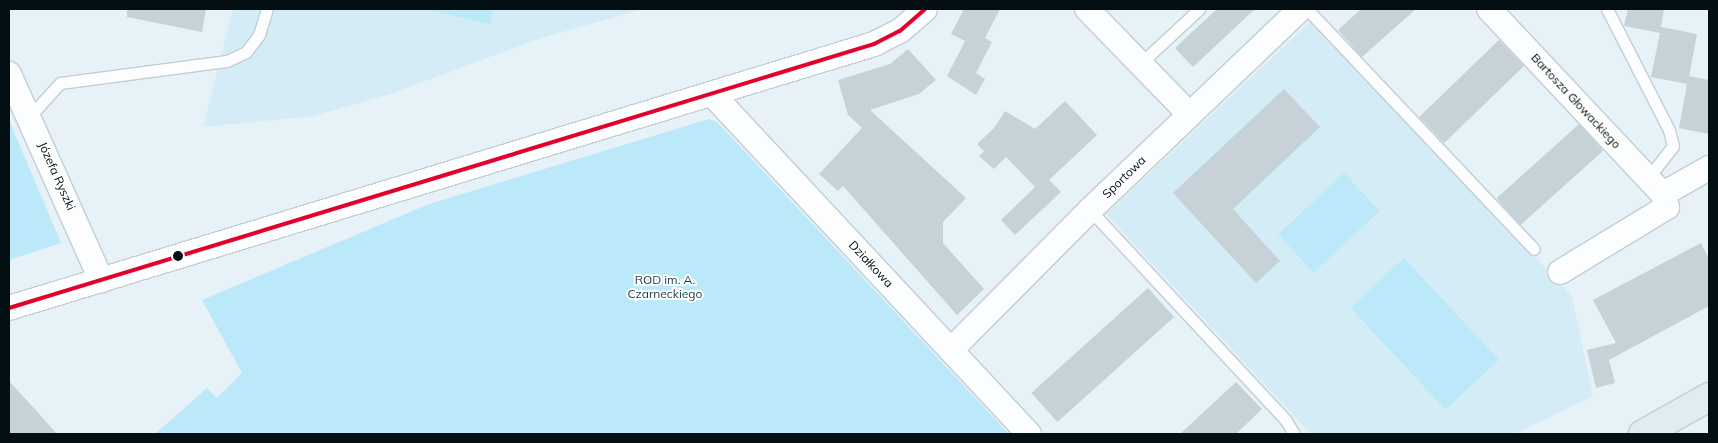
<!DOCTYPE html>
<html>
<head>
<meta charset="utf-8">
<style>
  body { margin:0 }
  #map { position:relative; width:1718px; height:443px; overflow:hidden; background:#e6f2f7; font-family:Mulish,sans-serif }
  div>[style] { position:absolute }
  .built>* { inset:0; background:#d4ecf5 }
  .green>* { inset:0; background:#bbe9fa; transform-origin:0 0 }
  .building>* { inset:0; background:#c6d2d7; transform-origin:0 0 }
  .roads { filter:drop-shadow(1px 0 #c2ced3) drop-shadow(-1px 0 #c2ced3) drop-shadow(0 1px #c2ced3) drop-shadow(0 -1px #c2ced3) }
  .service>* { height:11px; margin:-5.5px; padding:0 5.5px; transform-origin:5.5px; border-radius:5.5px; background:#fbfdfe }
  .minor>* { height:24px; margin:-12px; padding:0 12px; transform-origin:12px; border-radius:12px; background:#fbfdfe }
  .primary>* { height:28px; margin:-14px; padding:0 14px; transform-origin:14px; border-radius:14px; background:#e0ecef }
  .bus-1>* { height:4px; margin:-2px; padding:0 2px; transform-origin:2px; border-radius:2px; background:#e4002b }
  .dots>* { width:14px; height:14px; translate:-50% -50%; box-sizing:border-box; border:2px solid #fefffe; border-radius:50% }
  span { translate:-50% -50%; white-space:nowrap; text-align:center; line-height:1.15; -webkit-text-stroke:4px #fefffe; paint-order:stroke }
  .street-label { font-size:12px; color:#030f13 }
  .park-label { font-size:12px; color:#153c48 }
  .frame { position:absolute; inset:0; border:10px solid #030f13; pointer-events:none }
</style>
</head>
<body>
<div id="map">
  <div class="built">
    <i style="clip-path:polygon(233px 9px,643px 9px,541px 38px,390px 94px,314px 116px,203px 127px)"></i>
    <i style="clip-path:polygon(1310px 22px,1572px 296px,1593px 396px,1515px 434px,1311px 434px,1106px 214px)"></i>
  </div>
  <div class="green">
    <i style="clip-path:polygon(425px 9px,493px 9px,490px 24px)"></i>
    <i style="clip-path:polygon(709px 119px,717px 122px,1009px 434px,155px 434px,207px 388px,217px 398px,242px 373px,202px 300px,429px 204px)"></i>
    <i style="clip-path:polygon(9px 120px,61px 243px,9px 260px)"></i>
    <i style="left:1344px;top:173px;width:52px;height:90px;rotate:47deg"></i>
    <i style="left:1404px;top:258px;width:139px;height:73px;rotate:47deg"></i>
  </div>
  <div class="building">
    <i style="clip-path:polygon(127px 9px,206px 9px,202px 32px,127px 17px)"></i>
    <i style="clip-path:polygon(964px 9px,1000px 9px,985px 38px,992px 42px,976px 73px,985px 79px,976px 95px,947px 76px,965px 41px,951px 34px)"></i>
    <i style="clip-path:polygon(1217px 9px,1255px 9px,1193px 67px,1175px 48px)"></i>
    <i style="clip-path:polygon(1361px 9px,1416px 9px,1362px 57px,1338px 30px)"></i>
    <i style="clip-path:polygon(1628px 9px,1664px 9px,1661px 27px,1697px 34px,1689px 76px,1709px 80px,1709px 134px,1679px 128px,1687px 84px,1651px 77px,1660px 33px,1624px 26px)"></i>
    <i style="left:1499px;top:40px;width:36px;height:111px;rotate:46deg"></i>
    <i style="clip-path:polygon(908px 49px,936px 80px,919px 94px,870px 110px,966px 198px,943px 222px,943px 243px,984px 289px,957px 315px,843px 186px,838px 191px,819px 174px,862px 128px,848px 115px,838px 80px,890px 64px)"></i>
    <i style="clip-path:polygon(1284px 89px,1320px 127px,1233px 209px,1280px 261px,1256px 283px,1173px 193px)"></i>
    <i style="clip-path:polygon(1065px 101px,1097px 135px,1049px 180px,1061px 192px,1015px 235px,1001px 220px,1035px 187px,1006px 157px,994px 169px,979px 156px,984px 151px,977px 144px,994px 128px,1005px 111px,1035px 129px)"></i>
    <i style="left:1579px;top:124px;width:36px;height:111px;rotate:48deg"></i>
    <i style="clip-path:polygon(1701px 243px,1709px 259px,1709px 306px,1609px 360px,1615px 383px,1596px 388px,1587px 350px,1616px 343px,1593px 300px)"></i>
    <i style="left:1148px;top:288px;width:39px;height:157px;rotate:48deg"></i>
    <i style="clip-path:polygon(9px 381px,33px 407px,57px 434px,9px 434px)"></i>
    <i style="clip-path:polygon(1236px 382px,1262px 409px,1236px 434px,1180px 434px)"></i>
  </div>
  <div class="roads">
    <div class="service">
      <i style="left:1307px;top:9px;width:330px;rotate:46.6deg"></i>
      <i style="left:1607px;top:9px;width:136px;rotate:62.9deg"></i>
      <i style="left:1669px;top:130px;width:16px;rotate:76deg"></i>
      <i style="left:1673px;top:146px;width:41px;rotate:128deg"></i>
      <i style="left:1140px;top:64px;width:81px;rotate:-43deg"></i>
      <i style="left:31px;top:115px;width:43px;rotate:-47.8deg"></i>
      <i style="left:60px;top:83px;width:168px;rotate:-7.5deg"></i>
      <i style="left:227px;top:61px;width:21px;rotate:-25deg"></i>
      <i style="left:246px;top:52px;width:21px;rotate:-53deg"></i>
      <i style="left:259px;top:35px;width:27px;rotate:-73deg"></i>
      <i style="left:1090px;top:210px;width:286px;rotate:47deg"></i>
      <i style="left:1285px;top:419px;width:17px;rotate:59deg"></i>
    </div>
    <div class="minor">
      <i style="left:1087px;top:9px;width:146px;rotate:45.8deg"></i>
      <i style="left:1489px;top:9px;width:254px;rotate:46.8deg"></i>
      <i style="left:1663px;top:194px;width:14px;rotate:73deg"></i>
      <i style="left:1667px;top:207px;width:125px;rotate:148.7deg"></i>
      <i style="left:9px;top:74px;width:226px;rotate:65.9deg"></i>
      <i style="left:712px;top:94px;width:465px;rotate:47deg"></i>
      <i style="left:1663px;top:194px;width:53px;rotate:-29.5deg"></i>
      <i style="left:9px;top:308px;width:904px;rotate:-16.97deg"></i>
      <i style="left:874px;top:44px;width:29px;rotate:-27deg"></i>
      <i style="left:900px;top:31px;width:33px;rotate:-41deg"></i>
      <i style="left:951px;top:350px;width:197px;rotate:-45.2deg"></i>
      <i style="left:1090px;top:210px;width:291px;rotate:-43.7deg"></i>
    </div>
    <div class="primary">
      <i style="left:1643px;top:434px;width:76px;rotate:-29.3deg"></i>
    </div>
  </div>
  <div class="bus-1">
    <i style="left:9px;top:308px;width:904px;rotate:-16.97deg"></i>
    <i style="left:874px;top:44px;width:29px;rotate:-27deg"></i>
    <i style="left:900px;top:31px;width:33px;rotate:-41deg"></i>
  </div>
  <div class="dots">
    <i style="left:178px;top:256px;background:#030f13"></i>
  </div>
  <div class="street-label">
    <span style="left:1576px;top:101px;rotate:47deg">Bartosza Głowackiego</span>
    <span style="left:57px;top:176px;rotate:66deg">Józefa Ryszki</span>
    <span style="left:1124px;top:177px;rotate:-44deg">Sportowa</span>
    <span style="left:871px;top:264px;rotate:47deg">Działkowa</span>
  </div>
  <div class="park-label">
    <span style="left:665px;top:287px">ROD im. A.<br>Czarneckiego</span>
  </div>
  <div class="frame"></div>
</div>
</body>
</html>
